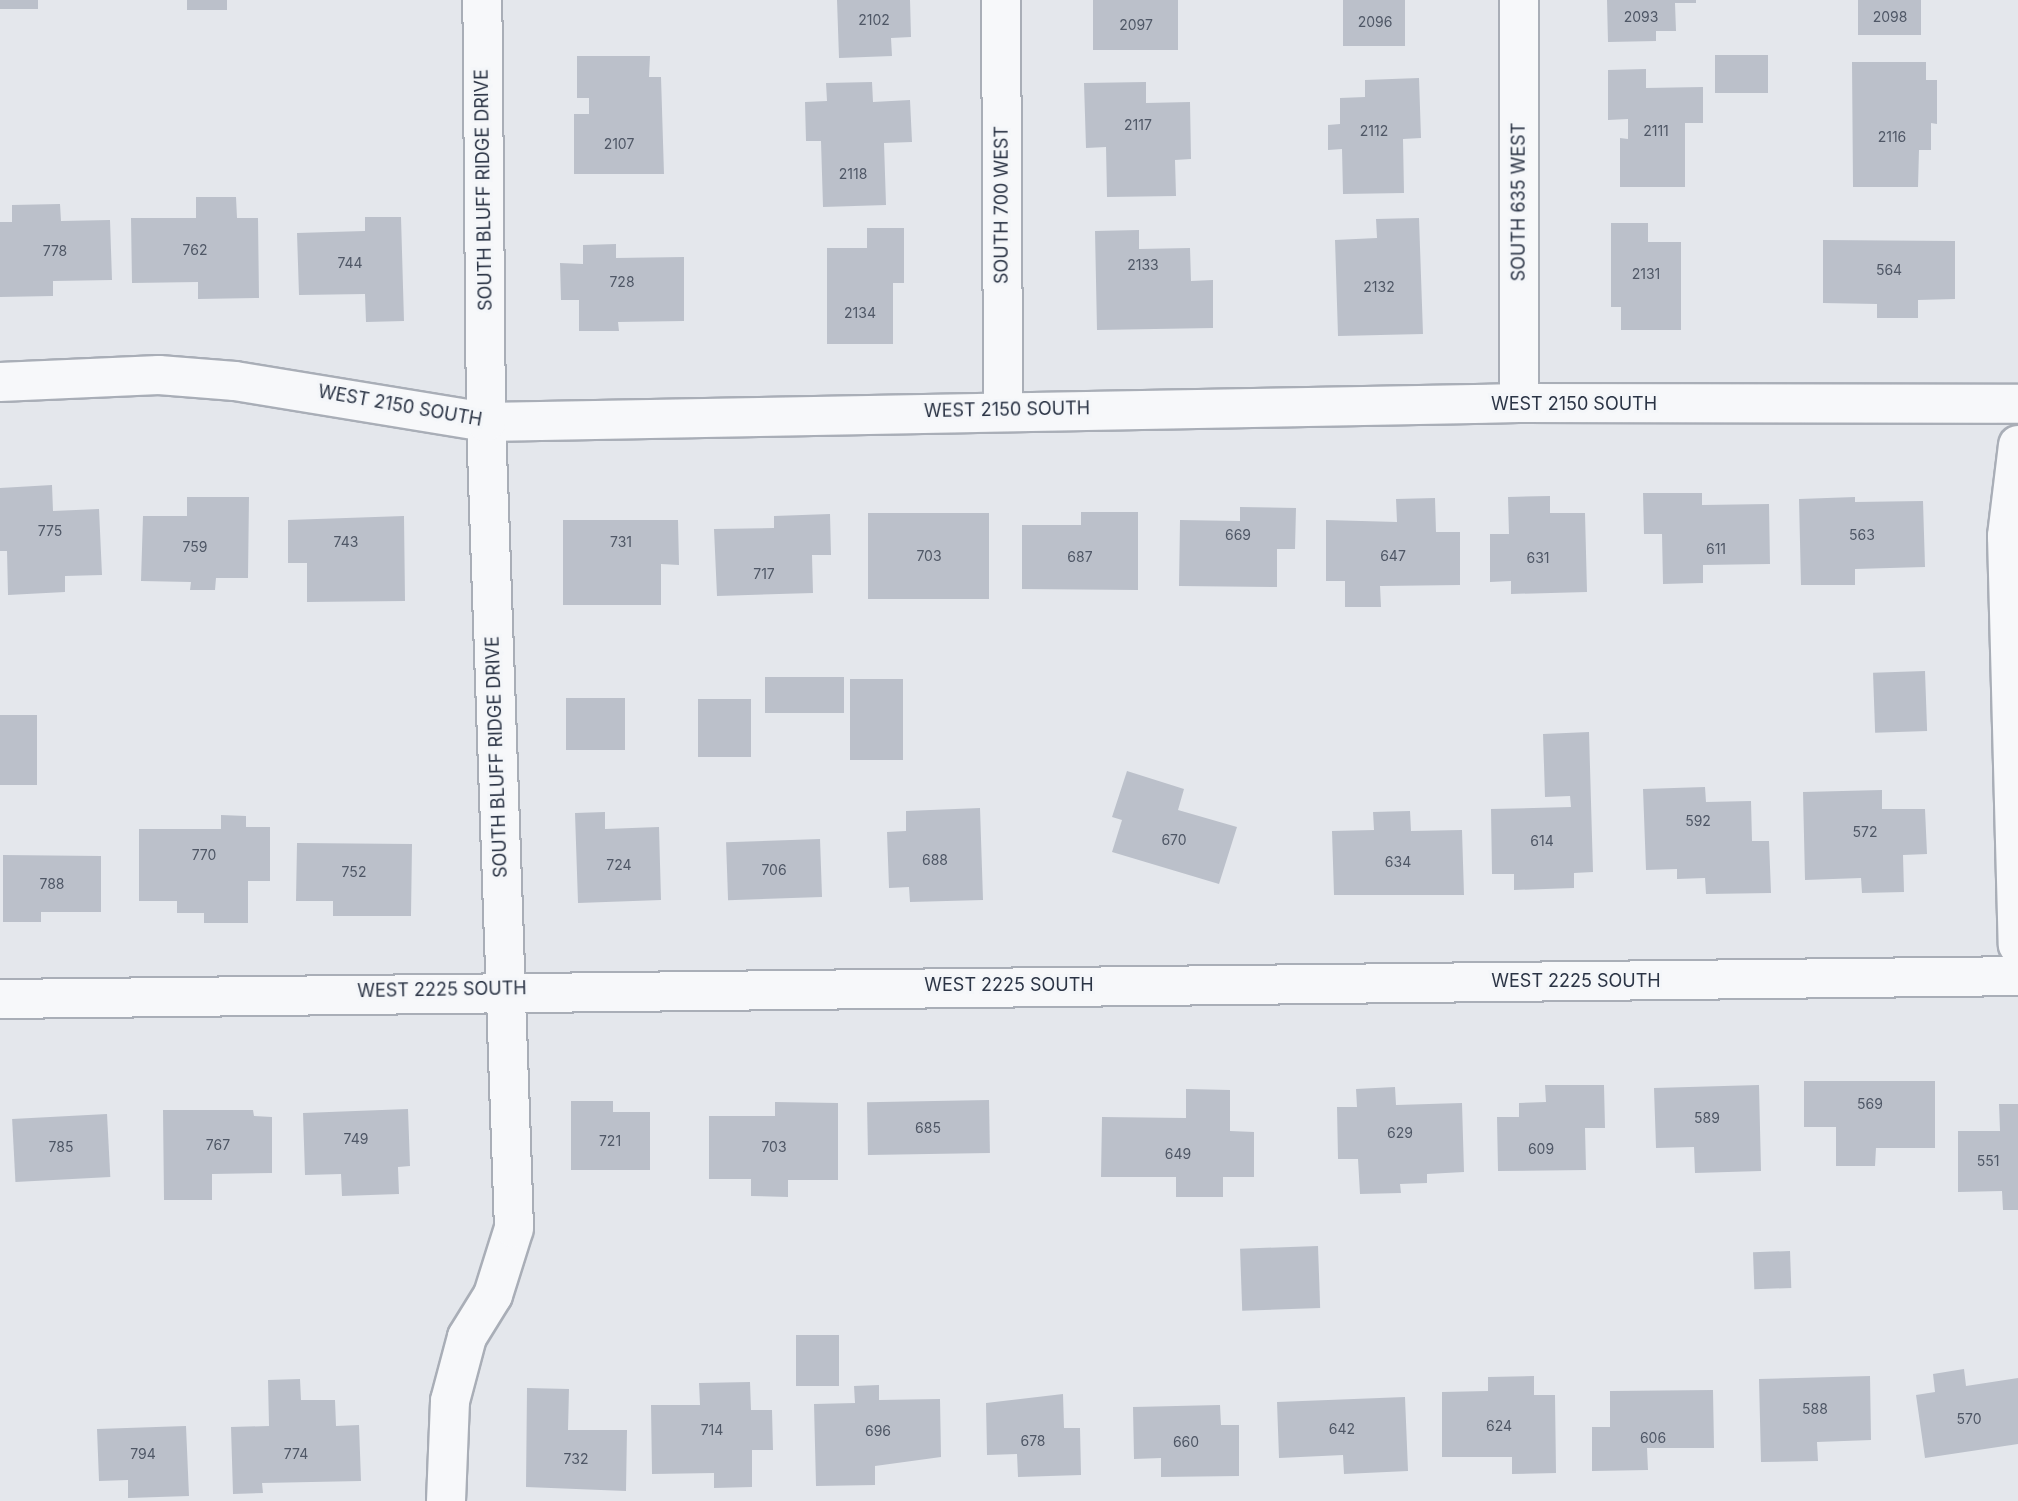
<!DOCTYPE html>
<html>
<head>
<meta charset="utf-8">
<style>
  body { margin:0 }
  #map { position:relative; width:2018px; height:1501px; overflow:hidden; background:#e4e7ec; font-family:Inter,sans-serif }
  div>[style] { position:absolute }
  .building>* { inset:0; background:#bbc0ca; transform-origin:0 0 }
  .roads { filter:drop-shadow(2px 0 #a9aeb7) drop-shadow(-2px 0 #a9aeb7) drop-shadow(0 2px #a9aeb7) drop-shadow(0 -2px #a9aeb7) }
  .minor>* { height:38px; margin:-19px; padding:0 19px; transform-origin:19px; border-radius:19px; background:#f7f8fa }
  span { translate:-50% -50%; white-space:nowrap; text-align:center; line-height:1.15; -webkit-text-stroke:6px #f4f6f9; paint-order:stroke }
  .number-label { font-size:14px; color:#4f5766 }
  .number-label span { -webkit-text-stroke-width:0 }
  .street-label { font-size:18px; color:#2b3445 }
</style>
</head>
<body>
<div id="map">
  <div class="building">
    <i style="left:0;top:0;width:38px;height:9px"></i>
    <i style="left:187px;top:0;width:40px;height:10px"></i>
    <i style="clip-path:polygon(837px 0,910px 0,911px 37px,891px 38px,892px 56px,839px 58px)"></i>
    <i style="left:1093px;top:0;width:85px;height:50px"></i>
    <i style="left:1343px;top:0;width:62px;height:46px"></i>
    <i style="clip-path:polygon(1607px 0,1696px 0,1696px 3px,1675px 3px,1676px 31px,1656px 31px,1656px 41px,1608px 42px)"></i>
    <i style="left:1858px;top:0;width:63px;height:35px"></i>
    <i style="left:1715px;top:55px;width:53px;height:38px"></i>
    <i style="clip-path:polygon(577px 56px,650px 56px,649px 77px,661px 77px,664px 174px,574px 174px,574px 114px,589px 114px,589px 98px,577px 98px)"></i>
    <i style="clip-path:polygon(1852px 62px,1926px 62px,1926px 80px,1937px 80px,1937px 124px,1931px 123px,1931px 150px,1919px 150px,1918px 187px,1853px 187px)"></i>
    <i style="clip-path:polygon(1646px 69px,1646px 88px,1703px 87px,1703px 123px,1685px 123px,1685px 187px,1620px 187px,1620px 138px,1628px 139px,1628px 119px,1608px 120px,1608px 70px)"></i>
    <i style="clip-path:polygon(1419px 78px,1421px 138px,1403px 139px,1404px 193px,1343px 194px,1342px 149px,1328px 150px,1328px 125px,1340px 124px,1340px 98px,1365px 97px,1365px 80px)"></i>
    <i style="clip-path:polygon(872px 82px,873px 102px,910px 100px,912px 142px,884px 143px,886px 205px,823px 207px,821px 141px,806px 141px,805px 102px,827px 101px,826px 83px)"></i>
    <i style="clip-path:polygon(1146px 82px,1146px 103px,1190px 102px,1191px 159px,1175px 160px,1176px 196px,1107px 197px,1106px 147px,1086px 148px,1084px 83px)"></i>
    <i style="clip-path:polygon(196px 197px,236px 197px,237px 218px,258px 218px,259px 298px,198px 299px,198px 282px,132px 283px,131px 218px,196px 218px)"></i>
    <i style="clip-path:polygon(60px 204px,61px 221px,110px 220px,112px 280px,53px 281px,53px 296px,0 297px,0 222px,12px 222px,12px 205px)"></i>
    <i style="clip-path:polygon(365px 217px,401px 217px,404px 321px,366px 322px,365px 294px,299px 295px,297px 233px,365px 231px)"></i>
    <i style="clip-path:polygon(1419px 218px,1423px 334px,1338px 336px,1335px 240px,1377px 238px,1376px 219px)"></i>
    <i style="clip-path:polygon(1611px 223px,1648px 223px,1648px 242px,1681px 242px,1681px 330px,1621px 330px,1621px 307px,1611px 307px)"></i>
    <i style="clip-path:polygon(867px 228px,904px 228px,904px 283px,893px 283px,893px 344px,827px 344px,827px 248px,867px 248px)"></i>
    <i style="clip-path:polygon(1139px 230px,1139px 249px,1190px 248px,1191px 281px,1213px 280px,1213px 328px,1097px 330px,1095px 231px)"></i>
    <i style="clip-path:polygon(1823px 240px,1955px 241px,1955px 299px,1918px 300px,1918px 318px,1877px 318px,1877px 304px,1823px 303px)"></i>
    <i style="clip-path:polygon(616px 244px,616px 258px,684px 257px,684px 321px,618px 322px,619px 331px,579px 331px,579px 300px,561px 300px,560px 263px,583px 264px,583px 245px)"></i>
    <i style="clip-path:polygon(52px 485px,53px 511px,99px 509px,102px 575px,65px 576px,65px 592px,8px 595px,7px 551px,0 551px,0 488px)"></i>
    <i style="clip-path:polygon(1643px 493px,1702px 493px,1702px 505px,1769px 504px,1770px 564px,1703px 565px,1703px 583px,1663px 584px,1662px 534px,1644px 534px)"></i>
    <i style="clip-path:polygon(1550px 496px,1550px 513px,1585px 513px,1587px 592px,1511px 594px,1511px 581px,1490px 582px,1490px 534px,1509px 534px,1508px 497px)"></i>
    <i style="clip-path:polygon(187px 497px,249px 497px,248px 578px,216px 578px,215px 590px,190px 590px,191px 582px,141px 581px,143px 516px,187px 516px)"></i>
    <i style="clip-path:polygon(1855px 497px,1855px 502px,1923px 501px,1925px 567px,1855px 569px,1855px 585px,1801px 585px,1799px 499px)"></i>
    <i style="clip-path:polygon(1435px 498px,1436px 532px,1460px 532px,1460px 585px,1380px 586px,1381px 607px,1345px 607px,1345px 581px,1326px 581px,1326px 520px,1397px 522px,1396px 499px)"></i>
    <i style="clip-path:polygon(1240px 507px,1296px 508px,1295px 549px,1277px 549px,1277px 587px,1179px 586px,1180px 520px,1240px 521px)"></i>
    <i style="clip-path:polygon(1081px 512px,1138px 512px,1138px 590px,1022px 589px,1022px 525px,1081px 525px)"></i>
    <i style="left:868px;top:513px;width:121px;height:86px"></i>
    <i style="clip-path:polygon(830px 514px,831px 555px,812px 555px,813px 593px,717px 596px,714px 529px,774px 528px,774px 516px)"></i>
    <i style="clip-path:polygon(404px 516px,405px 601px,307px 602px,307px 563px,288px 563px,288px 520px)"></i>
    <i style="clip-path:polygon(563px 520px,678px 520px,679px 565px,661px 564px,661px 605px,563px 605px)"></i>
    <i style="left:1925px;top:671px;width:60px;height:52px;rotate:88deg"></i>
    <i style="left:844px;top:677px;width:36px;height:79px;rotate:90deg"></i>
    <i style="left:850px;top:679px;width:53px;height:81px"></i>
    <i style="left:566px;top:698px;width:59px;height:52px"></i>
    <i style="left:698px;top:699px;width:53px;height:58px"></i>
    <i style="left:0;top:715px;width:37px;height:70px"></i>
    <i style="clip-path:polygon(1589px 732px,1593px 872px,1574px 873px,1574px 888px,1514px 890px,1514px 874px,1492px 874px,1491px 809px,1571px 807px,1570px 796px,1545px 797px,1543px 734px)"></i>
    <i style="clip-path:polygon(1127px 771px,1184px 789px,1178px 810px,1237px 827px,1219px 884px,1112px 852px,1122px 820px,1112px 817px)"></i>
    <i style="clip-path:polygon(1705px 787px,1706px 802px,1751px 801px,1752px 841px,1769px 841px,1771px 893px,1706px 894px,1705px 878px,1677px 879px,1677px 869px,1646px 870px,1643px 789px)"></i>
    <i style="clip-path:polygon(1882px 790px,1882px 809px,1925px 809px,1927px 854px,1903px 855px,1904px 892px,1862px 893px,1861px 878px,1805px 880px,1803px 792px)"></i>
    <i style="clip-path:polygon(980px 808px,983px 900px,910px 902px,909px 887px,889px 888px,887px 832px,906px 831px,906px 811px)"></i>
    <i style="clip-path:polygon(1410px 811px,1411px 831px,1462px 830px,1464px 895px,1334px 895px,1332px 831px,1374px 830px,1373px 812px)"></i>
    <i style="clip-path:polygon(605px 812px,605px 829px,659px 827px,661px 900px,578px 903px,575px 813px)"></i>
    <i style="clip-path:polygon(221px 815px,246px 816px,246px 827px,270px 827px,270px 881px,248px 881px,248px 923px,204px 923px,204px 913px,177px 913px,177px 901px,139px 901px,139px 829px,221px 829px)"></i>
    <i style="left:820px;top:839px;width:58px;height:94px;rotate:88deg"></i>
    <i style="clip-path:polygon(297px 843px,412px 844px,411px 916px,333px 916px,333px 901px,296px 901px)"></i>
    <i style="clip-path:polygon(3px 855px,101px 856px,101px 912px,41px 912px,41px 922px,3px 922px)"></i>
    <i style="clip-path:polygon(1804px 1081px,1935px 1081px,1935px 1148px,1876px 1148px,1875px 1166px,1836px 1166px,1836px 1127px,1804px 1127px)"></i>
    <i style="clip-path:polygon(1545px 1085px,1604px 1085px,1605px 1128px,1585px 1128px,1586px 1170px,1498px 1171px,1497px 1117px,1519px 1117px,1519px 1103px,1546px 1102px)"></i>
    <i style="clip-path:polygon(1759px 1085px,1761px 1171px,1695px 1173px,1694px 1147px,1656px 1148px,1654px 1088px)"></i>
    <i style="clip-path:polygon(1395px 1087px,1396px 1105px,1462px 1103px,1464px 1172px,1427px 1174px,1427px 1183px,1400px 1184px,1401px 1193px,1360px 1194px,1358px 1159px,1338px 1159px,1337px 1107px,1357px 1107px,1356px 1089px)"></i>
    <i style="clip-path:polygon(1186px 1089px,1230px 1090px,1230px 1131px,1254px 1132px,1254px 1177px,1223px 1177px,1223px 1197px,1176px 1197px,1176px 1177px,1101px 1177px,1102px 1117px,1186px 1118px)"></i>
    <i style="left:989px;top:1100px;width:53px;height:122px;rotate:89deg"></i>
    <i style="clip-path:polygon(571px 1101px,613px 1101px,613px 1112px,650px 1112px,650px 1170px,571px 1170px)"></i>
    <i style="clip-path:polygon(775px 1102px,838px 1103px,838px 1180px,788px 1180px,788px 1197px,751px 1196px,751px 1179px,709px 1179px,709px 1116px,775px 1116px)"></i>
    <i style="clip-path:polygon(1999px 1104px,2018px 1104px,2018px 1210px,2003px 1210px,2002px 1191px,1958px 1192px,1958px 1131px,2000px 1131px)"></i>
    <i style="clip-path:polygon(408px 1109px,410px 1166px,398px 1167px,399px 1194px,342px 1196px,341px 1174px,305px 1175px,303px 1113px)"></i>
    <i style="clip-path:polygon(163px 1110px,253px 1110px,254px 1116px,272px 1117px,272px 1173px,212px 1174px,212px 1200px,164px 1200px)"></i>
    <i style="left:107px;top:1114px;width:63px;height:95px;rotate:87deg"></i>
    <i style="left:1318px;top:1246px;width:62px;height:78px;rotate:88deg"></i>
    <i style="left:1790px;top:1251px;width:37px;height:37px;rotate:88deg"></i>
    <i style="left:796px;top:1335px;width:43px;height:51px"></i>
    <i style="clip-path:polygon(1964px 1369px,1966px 1386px,2018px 1378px,2018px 1444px,1925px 1458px,1916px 1395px,1935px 1392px,1933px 1374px)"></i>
    <i style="clip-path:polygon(1534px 1376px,1534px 1395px,1555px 1395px,1556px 1473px,1512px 1474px,1512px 1457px,1442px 1457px,1442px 1392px,1488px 1391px,1488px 1377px)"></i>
    <i style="clip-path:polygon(1870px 1376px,1871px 1440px,1817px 1442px,1818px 1461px,1761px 1462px,1759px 1379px)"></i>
    <i style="clip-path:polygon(300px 1379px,301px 1400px,335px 1400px,336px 1426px,359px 1425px,361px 1481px,262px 1483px,263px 1493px,233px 1494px,231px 1427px,269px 1426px,268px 1380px)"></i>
    <i style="clip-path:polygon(750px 1382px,751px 1410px,772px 1410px,773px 1450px,752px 1450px,752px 1487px,714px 1488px,714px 1473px,652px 1474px,651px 1405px,700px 1405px,699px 1383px)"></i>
    <i style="clip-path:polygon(879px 1385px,879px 1400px,940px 1399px,941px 1457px,875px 1466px,875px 1485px,816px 1486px,814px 1404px,855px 1403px,854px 1386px)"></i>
    <i style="clip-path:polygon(527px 1388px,569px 1389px,568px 1430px,627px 1430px,626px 1491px,526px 1487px)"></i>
    <i style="clip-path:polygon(1713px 1390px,1714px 1448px,1647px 1448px,1648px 1470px,1592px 1471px,1592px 1427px,1610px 1427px,1610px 1391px)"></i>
    <i style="clip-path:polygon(1063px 1394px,1064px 1428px,1080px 1428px,1081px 1475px,1018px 1477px,1017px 1454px,987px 1455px,986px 1403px)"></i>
    <i style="clip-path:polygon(1405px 1397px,1408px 1471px,1344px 1474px,1343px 1455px,1279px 1458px,1277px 1402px)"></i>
    <i style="clip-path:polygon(1220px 1405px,1221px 1425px,1239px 1425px,1239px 1476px,1161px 1477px,1161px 1458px,1134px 1459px,1133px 1407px)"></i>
    <i style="clip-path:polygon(186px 1426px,189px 1496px,128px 1498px,128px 1480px,99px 1481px,97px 1429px)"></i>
  </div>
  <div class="roads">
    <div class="minor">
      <i style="left:1001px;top:0;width:410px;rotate:89.7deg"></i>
      <i style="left:0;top:382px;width:159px;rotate:-2.5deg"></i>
      <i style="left:159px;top:375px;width:76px;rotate:4.5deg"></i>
      <i style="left:235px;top:381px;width:254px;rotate:9.3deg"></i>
      <i style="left:486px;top:422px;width:1033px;rotate:-1.05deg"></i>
      <i style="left:1519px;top:403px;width:499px;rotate:0.1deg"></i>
      <i style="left:1519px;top:403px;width:403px;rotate:-90deg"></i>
      <i style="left:2018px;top:445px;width:92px;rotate:96.9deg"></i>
      <i style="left:2007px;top:536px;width:409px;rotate:88.5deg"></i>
      <i style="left:0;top:999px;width:2018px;rotate:-0.65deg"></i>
      <i style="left:446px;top:1501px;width:100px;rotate:-87.7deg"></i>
      <i style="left:450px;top:1401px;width:66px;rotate:-75.1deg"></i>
      <i style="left:467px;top:1337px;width:49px;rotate:-58.2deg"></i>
      <i style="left:493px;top:1295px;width:70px;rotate:-72.6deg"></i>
      <i style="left:514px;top:1228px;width:806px;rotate:-91.99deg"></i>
      <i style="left:486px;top:422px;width:422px;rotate:-90.5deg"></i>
    </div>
  </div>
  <div class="number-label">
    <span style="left:1641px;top:17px">2093</span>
    <span style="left:1890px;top:17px">2098</span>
    <span style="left:874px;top:20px">2102</span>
    <span style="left:1375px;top:22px">2096</span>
    <span style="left:1136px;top:25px">2097</span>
    <span style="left:1138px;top:125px">2117</span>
    <span style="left:1374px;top:131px">2112</span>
    <span style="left:1656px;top:131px">2111</span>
    <span style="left:1892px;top:137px">2116</span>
    <span style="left:619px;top:144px">2107</span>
    <span style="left:853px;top:174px">2118</span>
    <span style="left:195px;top:250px">762</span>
    <span style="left:55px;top:251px">778</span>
    <span style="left:350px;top:263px">744</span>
    <span style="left:1143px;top:265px">2133</span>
    <span style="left:1889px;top:270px">564</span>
    <span style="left:1646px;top:274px">2131</span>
    <span style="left:622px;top:282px">728</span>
    <span style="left:1379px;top:287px">2132</span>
    <span style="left:860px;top:313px">2134</span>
    <span style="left:50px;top:531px">775</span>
    <span style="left:1238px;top:535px">669</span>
    <span style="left:1862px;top:535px">563</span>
    <span style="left:346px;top:542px">743</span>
    <span style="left:621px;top:542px">731</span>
    <span style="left:195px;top:547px">759</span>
    <span style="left:1716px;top:549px">611</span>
    <span style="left:929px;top:556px">703</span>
    <span style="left:1393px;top:556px">647</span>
    <span style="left:1080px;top:557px">687</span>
    <span style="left:1538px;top:558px">631</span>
    <span style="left:764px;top:574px">717</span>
    <span style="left:1698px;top:821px">592</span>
    <span style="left:1865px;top:832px">572</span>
    <span style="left:1174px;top:840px">670</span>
    <span style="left:1542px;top:841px">614</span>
    <span style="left:204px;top:855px">770</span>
    <span style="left:935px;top:860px">688</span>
    <span style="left:1398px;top:862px">634</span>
    <span style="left:619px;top:865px">724</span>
    <span style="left:774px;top:870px">706</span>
    <span style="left:354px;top:872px">752</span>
    <span style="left:52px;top:884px">788</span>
    <span style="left:1870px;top:1104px">569</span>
    <span style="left:1707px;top:1118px">589</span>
    <span style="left:928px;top:1128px">685</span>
    <span style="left:1400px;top:1133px">629</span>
    <span style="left:356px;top:1139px">749</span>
    <span style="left:610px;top:1141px">721</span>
    <span style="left:218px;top:1145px">767</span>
    <span style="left:61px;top:1147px">785</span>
    <span style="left:774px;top:1147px">703</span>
    <span style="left:1541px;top:1149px">609</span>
    <span style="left:1178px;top:1154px">649</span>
    <span style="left:1988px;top:1161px">551</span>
    <span style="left:1815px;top:1409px">588</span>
    <span style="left:1969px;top:1419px">570</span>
    <span style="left:1499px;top:1426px">624</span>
    <span style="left:1342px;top:1429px">642</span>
    <span style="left:712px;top:1430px">714</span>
    <span style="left:878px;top:1431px">696</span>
    <span style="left:1653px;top:1438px">606</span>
    <span style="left:1033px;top:1441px">678</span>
    <span style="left:1186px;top:1442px">660</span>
    <span style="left:143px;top:1454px">794</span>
    <span style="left:296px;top:1454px">774</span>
    <span style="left:576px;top:1459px">732</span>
  </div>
  <div class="street-label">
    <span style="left:484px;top:190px;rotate:-91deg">SOUTH BLUFF RIDGE DRIVE</span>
    <span style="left:1519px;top:202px;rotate:-90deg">SOUTH 635 WEST</span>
    <span style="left:1002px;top:205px;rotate:-90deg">SOUTH 700 WEST</span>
    <span style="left:1574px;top:404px">WEST 2150 SOUTH</span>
    <span style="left:400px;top:406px;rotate:10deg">WEST 2150 SOUTH</span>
    <span style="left:1007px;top:410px;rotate:-1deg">WEST 2150 SOUTH</span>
    <span style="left:497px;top:757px;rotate:-92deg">SOUTH BLUFF RIDGE DRIVE</span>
    <span style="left:1576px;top:981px">WEST 2225 SOUTH</span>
    <span style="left:1009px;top:985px">WEST 2225 SOUTH</span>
    <span style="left:442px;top:990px;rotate:-1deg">WEST 2225 SOUTH</span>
  </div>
</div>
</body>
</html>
